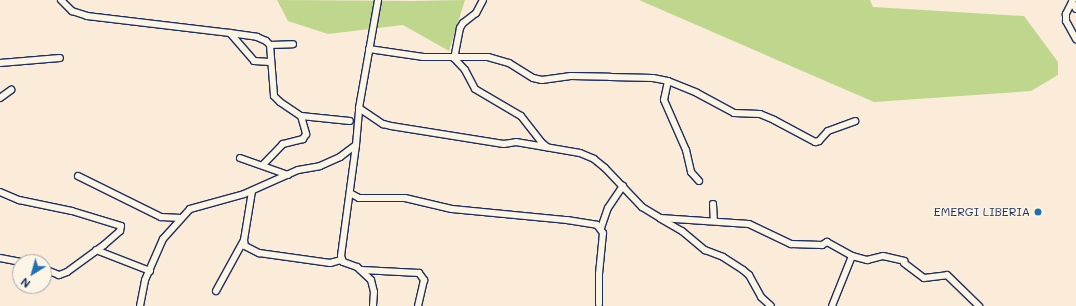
<!DOCTYPE html>
<html>
<head>
<meta charset="utf-8">
<style>
  body { margin:0 }
  #map { position:relative; width:1076px; height:306px; overflow:hidden; background:#fbebd9; font-family:Mali,sans-serif }
  div>[style] { position:absolute }
  .green>* { inset:0; background:#bfd78d }
  .roads { filter:drop-shadow(1px 0 #1b2f5e) drop-shadow(-1px 0 #1b2f5e) drop-shadow(0 1px #1b2f5e) drop-shadow(0 -1px #1b2f5e) }
  .minor>* { height:6px; margin:-3px; padding:0 3px; transform-origin:3px; border-radius:3px; background:#fcf5e5 }
  .dots>* { width:11px; height:11px; translate:-50% -50%; box-sizing:border-box; border:2px solid #fcf5e5; border-radius:50% }
  span { translate:-50% -50%; white-space:nowrap; text-align:center; line-height:1.15; -webkit-text-stroke:3px #fcf5e5; paint-order:stroke }
  .poi-label { font-size:12px; color:#1b2f5e }
  .right { translate:-100% -50%; text-align:right }
  .north { position:absolute; left:12px; top:254px; width:40px; height:40px; box-sizing:border-box; background:#fcf5e5; border:1px solid #a2a6af; border-radius:50%; rotate:217deg; font-size:11px; font-weight:700; line-height:16px; text-align:center; color:#1b2f5e }
  .north::after { content:''; display:block; margin:auto; width:14px; height:18px; background:#1f6fb2; clip-path:polygon(50% 0,100% 100%,50% 72%,0 100%) }
</style>
</head>
<body>
<div id="map">
  <div class="green">
    <i style="clip-path:polygon(277px 0,414px 1px,465px 0,449px 51px,403px 25px,328px 34px,288px 21px)"></i>
    <i style="clip-path:polygon(639px 0,870px 0,873px 7px,1024px 16px,1058px 62px,1058px 75px,1031px 91px,874px 102px)"></i>
  </div>
  <div class="roads">
    <div class="minor">
      <i style="left:61px;top:0;width:16px;rotate:45deg"></i>
      <i style="left:72px;top:11px;width:16px;rotate:18deg"></i>
      <i style="left:87px;top:16px;width:144px;rotate:6.8deg"></i>
      <i style="left:230px;top:33px;width:27px;rotate:8deg"></i>
      <i style="left:257px;top:37px;width:10px;rotate:24deg"></i>
      <i style="left:266px;top:41px;width:6px;rotate:45deg"></i>
      <i style="left:270px;top:45px;width:51px;rotate:85.5deg"></i>
      <i style="left:274px;top:96px;width:8px;rotate:45deg"></i>
      <i style="left:280px;top:102px;width:25px;rotate:34deg"></i>
      <i style="left:301px;top:116px;width:19px;rotate:74deg"></i>
      <i style="left:306px;top:134px;width:6px;rotate:121deg"></i>
      <i style="left:303px;top:139px;width:21px;rotate:166deg"></i>
      <i style="left:283px;top:144px;width:29px;rotate:134deg"></i>
      <i style="left:483px;top:0;width:15px;rotate:118deg"></i>
      <i style="left:476px;top:13px;width:16px;rotate:142deg"></i>
      <i style="left:463px;top:23px;width:6px;rotate:121deg"></i>
      <i style="left:460px;top:28px;width:31px;rotate:101deg"></i>
      <i style="left:454px;top:58px;width:16px;rotate:47deg"></i>
      <i style="left:465px;top:70px;width:21px;rotate:62deg"></i>
      <i style="left:475px;top:89px;width:53px;rotate:30.4deg"></i>
      <i style="left:521px;top:116px;width:33px;rotate:52deg"></i>
      <i style="left:541px;top:142px;width:8px;rotate:40deg"></i>
      <i style="left:1073px;top:0;width:16px;rotate:117deg"></i>
      <i style="left:1066px;top:14px;width:7px;rotate:90deg"></i>
      <i style="left:1066px;top:21px;width:21px;rotate:61deg"></i>
      <i style="left:1072px;top:2px;width:8px;rotate:60deg"></i>
      <i style="left:230px;top:33px;width:37px;rotate:49deg"></i>
      <i style="left:254px;top:61px;width:16px;rotate:4deg"></i>
      <i style="left:270px;top:45px;width:23px;rotate:-2deg"></i>
      <i style="left:369px;top:49px;width:55px;rotate:8.4deg"></i>
      <i style="left:423px;top:57px;width:65px"></i>
      <i style="left:488px;top:57px;width:22px;rotate:16deg"></i>
      <i style="left:509px;top:63px;width:28px;rotate:32deg"></i>
      <i style="left:533px;top:78px;width:9px;rotate:13deg"></i>
      <i style="left:542px;top:80px;width:29px;rotate:-8deg"></i>
      <i style="left:571px;top:76px;width:39px;rotate:1deg"></i>
      <i style="left:610px;top:77px;width:43px;rotate:1.3deg"></i>
      <i style="left:653px;top:78px;width:15px;rotate:11deg"></i>
      <i style="left:668px;top:81px;width:31px;rotate:22deg"></i>
      <i style="left:697px;top:93px;width:42px;rotate:28.4deg"></i>
      <i style="left:734px;top:113px;width:26px;rotate:2deg"></i>
      <i style="left:760px;top:114px;width:15px;rotate:23deg"></i>
      <i style="left:774px;top:120px;width:47px;rotate:28.2deg"></i>
      <i style="left:815px;top:142px;width:4px;rotate:-14deg"></i>
      <i style="left:819px;top:141px;width:13px;rotate:-48deg"></i>
      <i style="left:828px;top:131px;width:29px;rotate:-20deg"></i>
      <i style="left:0;top:63px;width:60px;rotate:-4.8deg"></i>
      <i style="left:668px;top:81px;width:19px;rotate:102deg"></i>
      <i style="left:664px;top:100px;width:55px;rotate:66.3deg"></i>
      <i style="left:686px;top:150px;width:23px;rotate:77deg"></i>
      <i style="left:691px;top:172px;width:12px;rotate:48deg"></i>
      <i style="left:0;top:98px;width:14px;rotate:-36deg"></i>
      <i style="left:359px;top:108px;width:29px;rotate:34deg"></i>
      <i style="left:383px;top:124px;width:8px;rotate:14deg"></i>
      <i style="left:391px;top:126px;width:114px;rotate:9.1deg"></i>
      <i style="left:504px;top:144px;width:12px;rotate:-9deg"></i>
      <i style="left:516px;top:142px;width:65px;rotate:9.8deg"></i>
      <i style="left:580px;top:153px;width:15px;rotate:23deg"></i>
      <i style="left:594px;top:159px;width:14px;rotate:39deg"></i>
      <i style="left:605px;top:168px;width:54px;rotate:46.5deg"></i>
      <i style="left:642px;top:207px;width:21px;rotate:31deg"></i>
      <i style="left:660px;top:218px;width:89px;rotate:3.9deg"></i>
      <i style="left:749px;top:224px;width:47px;rotate:25.5deg"></i>
      <i style="left:791px;top:244px;width:31px;rotate:2deg"></i>
      <i style="left:822px;top:245px;width:6px;rotate:-31deg"></i>
      <i style="left:827px;top:242px;width:29px;rotate:29deg"></i>
      <i style="left:852px;top:256px;width:16px;rotate:15deg"></i>
      <i style="left:867px;top:260px;width:16px;rotate:-14deg"></i>
      <i style="left:883px;top:256px;width:22px;rotate:13deg"></i>
      <i style="left:301px;top:116px;width:49px;rotate:5.8deg"></i>
      <i style="left:240px;top:158px;width:51px;rotate:19.5deg"></i>
      <i style="left:78px;top:176px;width:93px;rotate:26.3deg"></i>
      <i style="left:161px;top:217px;width:20px;rotate:3deg"></i>
      <i style="left:0;top:192px;width:21px;rotate:23deg"></i>
      <i style="left:19px;top:200px;width:54px;rotate:11.7deg"></i>
      <i style="left:72px;top:211px;width:51px;rotate:17deg"></i>
      <i style="left:121px;top:226px;width:5px;rotate:101deg"></i>
      <i style="left:120px;top:231px;width:21px;rotate:139deg"></i>
      <i style="left:104px;top:245px;width:46px;rotate:143.9deg"></i>
      <i style="left:67px;top:272px;width:9px;rotate:159deg"></i>
      <i style="left:59px;top:275px;width:16px;rotate:-158deg"></i>
      <i style="left:350px;top:193px;width:10px;rotate:29deg"></i>
      <i style="left:359px;top:198px;width:46px"></i>
      <i style="left:405px;top:198px;width:48px;rotate:13.2deg"></i>
      <i style="left:452px;top:209px;width:116px;rotate:5.5deg"></i>
      <i style="left:567px;top:220px;width:30px;rotate:9deg"></i>
      <i style="left:597px;top:225px;width:10px;rotate:53deg"></i>
      <i style="left:603px;top:233px;width:41px;rotate:95.6deg"></i>
      <i style="left:599px;top:274px;width:30px;rotate:90deg"></i>
      <i style="left:713px;top:204px;width:17px;rotate:87deg"></i>
      <i style="left:661px;top:219px;width:24px;rotate:30deg"></i>
      <i style="left:682px;top:231px;width:30px;rotate:40deg"></i>
      <i style="left:705px;top:250px;width:19px;rotate:21deg"></i>
      <i style="left:723px;top:257px;width:24px;rotate:33deg"></i>
      <i style="left:743px;top:270px;width:8px;rotate:40deg"></i>
      <i style="left:749px;top:275px;width:25px;rotate:61deg"></i>
      <i style="left:761px;top:297px;width:13px;rotate:42deg"></i>
      <i style="left:601px;top:228px;width:21px;rotate:-71deg"></i>
      <i style="left:608px;top:208px;width:27px;rotate:-56deg"></i>
      <i style="left:244px;top:240px;width:6px;rotate:81deg"></i>
      <i style="left:245px;top:246px;width:16px;rotate:27deg"></i>
      <i style="left:259px;top:253px;width:72px;rotate:8deg"></i>
      <i style="left:330px;top:263px;width:11px;rotate:-15deg"></i>
      <i style="left:96px;top:250px;width:58px;rotate:21.3deg"></i>
      <i style="left:0;top:258px;width:20px;rotate:11deg"></i>
      <i style="left:904px;top:263px;width:25px;rotate:37deg"></i>
      <i style="left:924px;top:278px;width:23px;rotate:-7deg"></i>
      <i style="left:947px;top:275px;width:45px;rotate:44.1deg"></i>
      <i style="left:362px;top:270px;width:57px;rotate:3deg"></i>
      <i style="left:419px;top:273px;width:9px;rotate:54deg"></i>
      <i style="left:424px;top:280px;width:27px;rotate:103deg"></i>
      <i style="left:216px;top:291px;width:58px;rotate:-61.2deg"></i>
      <i style="left:244px;top:240px;width:50px;rotate:-80.7deg"></i>
      <i style="left:140px;top:306px;width:26px;rotate:-79deg"></i>
      <i style="left:145px;top:280px;width:45px;rotate:-66.3deg"></i>
      <i style="left:163px;top:239px;width:40px;rotate:-48deg"></i>
      <i style="left:190px;top:209px;width:56px;rotate:-15.5deg"></i>
      <i style="left:244px;top:194px;width:59px;rotate:-24deg"></i>
      <i style="left:298px;top:170px;width:22px;rotate:-10deg"></i>
      <i style="left:320px;top:166px;width:22px;rotate:-24deg"></i>
      <i style="left:340px;top:157px;width:20px;rotate:-37deg"></i>
      <i style="left:373px;top:306px;width:14px;rotate:-86deg"></i>
      <i style="left:374px;top:292px;width:12px;rotate:-104deg"></i>
      <i style="left:371px;top:280px;width:19px;rotate:-137deg"></i>
      <i style="left:357px;top:267px;width:15px;rotate:-160deg"></i>
      <i style="left:343px;top:262px;width:6px;rotate:-108deg"></i>
      <i style="left:341px;top:256px;width:112px;rotate:-82.3deg"></i>
      <i style="left:356px;top:145px;width:37px;rotate:-85deg"></i>
      <i style="left:359px;top:108px;width:110px;rotate:-80deg"></i>
      <i style="left:832px;top:306px;width:54px;rotate:-68.2deg"></i>
    </div>
  </div>
  <div class="dots">
    <i style="left:1038px;top:212px;background:#1f6fb2"></i>
  </div>
  <div class="poi-label">
    <span class="right" style="left:1030px;top:212px">EMERGI LIBERIA</span>
  </div>
  <div class="north">N</div>
</div>
</body>
</html>
